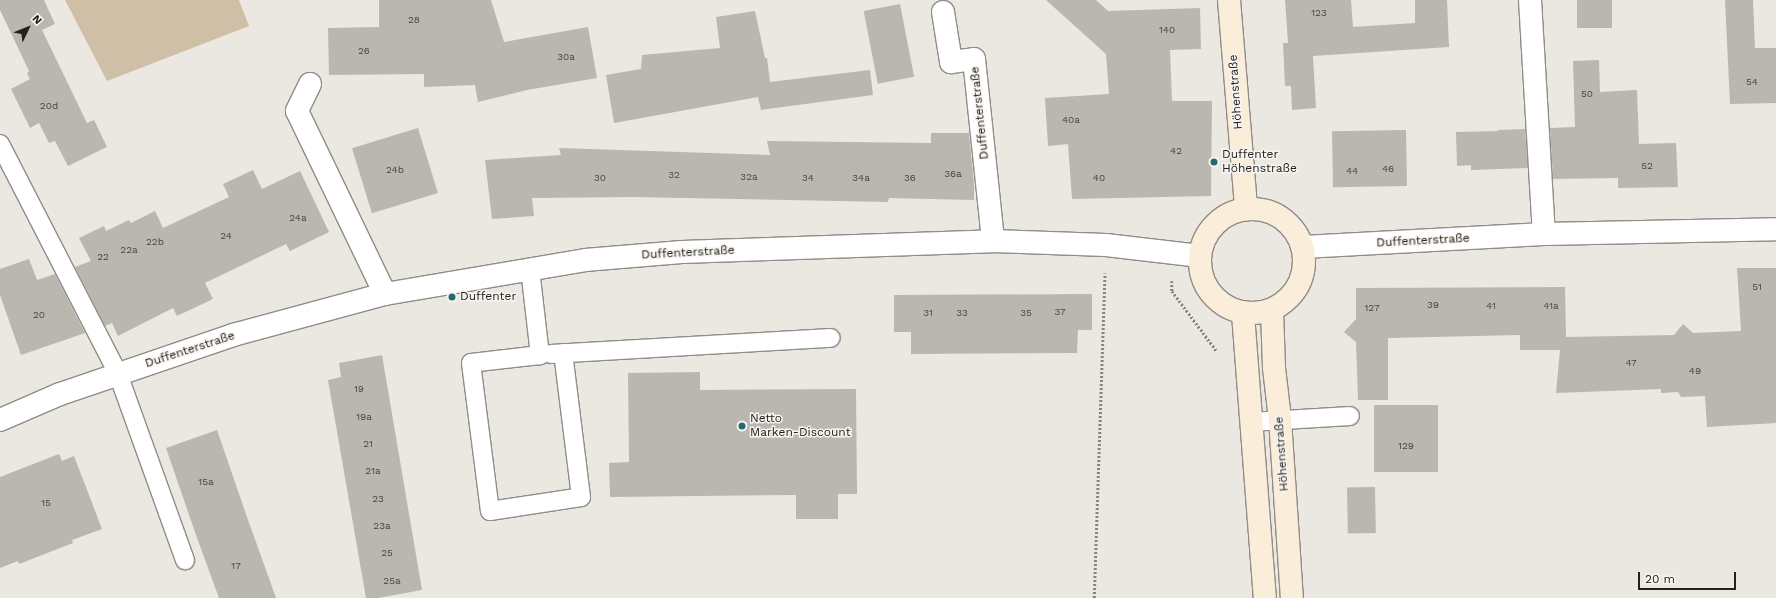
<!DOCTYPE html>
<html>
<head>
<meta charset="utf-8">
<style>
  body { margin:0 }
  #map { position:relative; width:1776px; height:598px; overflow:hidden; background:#ebe7e1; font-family:"Work Sans",sans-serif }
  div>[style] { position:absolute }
  .green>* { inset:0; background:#d0bfa7 }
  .building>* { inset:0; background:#bab6b0; transform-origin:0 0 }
  .path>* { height:2.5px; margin-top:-1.25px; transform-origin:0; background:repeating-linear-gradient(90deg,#878480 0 2px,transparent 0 4px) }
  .roads { filter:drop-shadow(1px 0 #908c87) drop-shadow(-1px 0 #908c87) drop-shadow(0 1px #908c87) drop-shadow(0 -1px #908c87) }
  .lane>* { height:18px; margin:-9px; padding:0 9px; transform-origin:9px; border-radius:9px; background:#fff }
  .street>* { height:22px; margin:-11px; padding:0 11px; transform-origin:11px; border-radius:11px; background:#fff }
  .secondary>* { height:22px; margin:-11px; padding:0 11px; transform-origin:11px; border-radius:11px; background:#faedda }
  .secondary>.ring { margin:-11px; padding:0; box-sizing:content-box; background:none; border:22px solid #faedda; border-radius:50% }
  .dots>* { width:11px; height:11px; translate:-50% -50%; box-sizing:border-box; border:2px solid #f8f4ef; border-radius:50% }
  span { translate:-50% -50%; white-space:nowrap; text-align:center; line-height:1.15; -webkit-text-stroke:3px #f8f4ef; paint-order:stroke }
  .number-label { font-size:10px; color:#484643 }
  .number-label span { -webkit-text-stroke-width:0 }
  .street-label { font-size:12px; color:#22211f }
  .poi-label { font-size:12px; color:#22211f }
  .left { translate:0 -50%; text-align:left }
  .north { position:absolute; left:8px; top:8px; width:40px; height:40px; -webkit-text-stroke:3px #f8f4ef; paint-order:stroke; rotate:47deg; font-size:11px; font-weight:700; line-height:16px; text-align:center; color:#22211f }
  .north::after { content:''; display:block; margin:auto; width:14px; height:18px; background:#22211f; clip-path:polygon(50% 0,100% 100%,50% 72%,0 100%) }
  .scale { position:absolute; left:1638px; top:572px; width:98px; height:18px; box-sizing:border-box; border:2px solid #22211f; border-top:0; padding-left:5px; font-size:12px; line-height:14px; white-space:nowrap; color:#22211f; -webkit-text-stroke:3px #f8f4ef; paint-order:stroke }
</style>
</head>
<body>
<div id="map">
  <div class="green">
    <i style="clip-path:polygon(65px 0,239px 0,249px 26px,107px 81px)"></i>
  </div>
  <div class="building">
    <i style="clip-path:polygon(0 0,44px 0,55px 24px,42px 30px,87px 123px,94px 120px,107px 147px,68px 166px,55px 141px,49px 143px,39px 123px,30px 128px,11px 89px,30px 79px,27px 73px,29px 71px,0 10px)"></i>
    <i style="clip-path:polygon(379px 0,491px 0,504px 42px,588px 27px,597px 78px,527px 90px,478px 102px,475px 85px,424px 87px,424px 74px,329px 75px,328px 28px,379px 27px)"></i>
    <i style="clip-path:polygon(1046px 0,1096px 0,1108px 11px,1200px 8px,1201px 49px,1170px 50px,1172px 101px,1212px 101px,1211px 196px,1072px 199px,1068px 144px,1048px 146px,1045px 98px,1109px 94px,1106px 54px)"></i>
    <i style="clip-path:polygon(1285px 0,1351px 0,1353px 27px,1415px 23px,1415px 0,1447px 0,1449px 47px,1313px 56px,1316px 108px,1292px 110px,1291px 86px,1285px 86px,1283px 43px,1288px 43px)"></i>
    <i style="left:1577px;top:0;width:35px;height:28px"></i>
    <i style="clip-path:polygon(1725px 0,1753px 0,1755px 48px,1776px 48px,1776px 103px,1730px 104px)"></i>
    <i style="left:900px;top:4px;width:74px;height:37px;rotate:79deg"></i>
    <i style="clip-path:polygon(755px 11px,765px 58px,767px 58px,770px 82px,870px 70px,873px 95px,761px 110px,758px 97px,614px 123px,606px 75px,641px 69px,642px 55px,720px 48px,716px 17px)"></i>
    <i style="clip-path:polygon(1599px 60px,1600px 92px,1637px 90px,1639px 144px,1676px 143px,1678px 187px,1618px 188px,1618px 178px,1553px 179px,1550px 128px,1575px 127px,1573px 61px)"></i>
    <i style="left:418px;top:128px;width:68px;height:69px;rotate:73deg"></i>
    <i style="clip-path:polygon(1525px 129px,1528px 168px,1471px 170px,1471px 165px,1457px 166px,1456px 132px,1498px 131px,1498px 130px)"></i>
    <i style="left:1406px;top:130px;width:56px;height:74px;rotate:89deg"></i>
    <i style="clip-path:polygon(931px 133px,969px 133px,974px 184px,974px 200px,889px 198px,888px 202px,633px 197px,532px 198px,534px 216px,492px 219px,485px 160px,561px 155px,559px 148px,770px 155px,767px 141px,931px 143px)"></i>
    <i style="clip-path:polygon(253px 170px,262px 189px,300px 171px,329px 232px,290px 251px,286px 244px,205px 283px,213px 299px,177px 316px,173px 308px,118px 336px,112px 323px,105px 326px,75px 267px,91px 261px,79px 238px,104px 226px,106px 231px,129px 220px,131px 223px,155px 211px,163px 228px,229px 197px,223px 184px)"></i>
    <i style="clip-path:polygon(29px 259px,37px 280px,55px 274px,85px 333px,21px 355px,0 295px,0 269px)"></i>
    <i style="clip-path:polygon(1737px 268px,1776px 268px,1776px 423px,1707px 427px,1705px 396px,1681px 397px,1678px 392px,1661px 393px,1661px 389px,1556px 393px,1560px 350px,1520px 350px,1520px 335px,1388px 338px,1388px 400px,1358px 400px,1356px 342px,1344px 332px,1356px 319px,1356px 288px,1565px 287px,1566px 337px,1674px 335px,1683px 324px,1693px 333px,1741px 331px)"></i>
    <i style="clip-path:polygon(1092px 294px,1092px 330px,1078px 330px,1077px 353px,911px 354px,911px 332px,894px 332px,894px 295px)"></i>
    <i style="clip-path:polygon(382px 355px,422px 590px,378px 598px,366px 598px,328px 380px,341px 377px,339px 363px)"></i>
    <i style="clip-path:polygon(700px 372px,700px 390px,856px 389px,857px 494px,838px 494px,838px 519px,796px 519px,796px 495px,610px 497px,609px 463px,629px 462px,628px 373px)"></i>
    <i style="left:1374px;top:405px;width:64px;height:67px"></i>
    <i style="clip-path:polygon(217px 430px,247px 517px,276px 598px,219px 598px,196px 535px,166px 448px)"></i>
    <i style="clip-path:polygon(59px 454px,62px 461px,74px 456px,102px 529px,72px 540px,73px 543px,19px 564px,18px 561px,0 568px,0 477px)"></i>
    <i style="left:1375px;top:487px;width:46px;height:28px;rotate:89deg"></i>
  </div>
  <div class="path">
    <i style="left:1172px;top:281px;width:10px;rotate:90deg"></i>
    <i style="left:1172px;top:291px;width:74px;rotate:53.3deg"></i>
    <i style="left:1094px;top:598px;width:325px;rotate:-88.1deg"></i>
  </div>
  <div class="roads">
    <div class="lane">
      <i style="left:0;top:144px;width:259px;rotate:62.8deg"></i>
      <i style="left:118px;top:374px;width:198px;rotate:70.2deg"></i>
      <i style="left:530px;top:269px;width:87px;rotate:83.4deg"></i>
      <i style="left:540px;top:355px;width:69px;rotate:173.4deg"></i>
      <i style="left:471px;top:363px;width:149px;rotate:82.7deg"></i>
      <i style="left:490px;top:511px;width:92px;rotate:-8.7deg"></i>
      <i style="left:581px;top:497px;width:145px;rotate:-97.1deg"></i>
      <i style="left:551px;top:354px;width:280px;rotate:-3.3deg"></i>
      <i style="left:1251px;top:422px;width:99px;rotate:-3.5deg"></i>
    </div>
    <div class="street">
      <i style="left:1530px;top:0;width:234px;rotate:86.6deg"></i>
      <i style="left:943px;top:12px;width:51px;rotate:80.9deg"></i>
      <i style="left:951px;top:62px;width:23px;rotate:-7deg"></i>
      <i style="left:974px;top:59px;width:183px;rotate:84deg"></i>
      <i style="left:310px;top:84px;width:30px;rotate:116deg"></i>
      <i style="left:297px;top:111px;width:203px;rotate:64.3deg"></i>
      <i style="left:1303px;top:247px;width:241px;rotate:-3.1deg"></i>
      <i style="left:1544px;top:234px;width:232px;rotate:-1.2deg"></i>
      <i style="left:0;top:420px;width:65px;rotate:-23.4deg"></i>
      <i style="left:60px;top:394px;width:183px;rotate:-18.8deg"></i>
      <i style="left:233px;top:335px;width:157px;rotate:-15.1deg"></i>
      <i style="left:385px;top:294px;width:203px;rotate:-9.6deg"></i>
      <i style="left:585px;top:260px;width:97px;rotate:-4.7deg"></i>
      <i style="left:682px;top:252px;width:311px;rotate:-2deg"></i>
      <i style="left:993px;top:241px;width:113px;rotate:2deg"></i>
      <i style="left:1106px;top:245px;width:94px;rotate:6.7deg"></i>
    </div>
    <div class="secondary">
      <i style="left:1229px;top:0;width:210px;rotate:85.3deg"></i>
      <i class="ring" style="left:1200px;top:209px;width:82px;height:82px"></i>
      <i style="left:1272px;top:310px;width:58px;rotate:88deg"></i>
      <i style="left:1274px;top:368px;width:51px;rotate:83.3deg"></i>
      <i style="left:1280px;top:419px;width:179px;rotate:86.2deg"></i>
      <i style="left:1243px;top:314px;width:285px;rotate:85.6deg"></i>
    </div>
  </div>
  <div class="dots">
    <i style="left:1214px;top:162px;background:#206c6f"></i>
    <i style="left:452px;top:297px;background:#206c6f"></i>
    <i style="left:742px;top:426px;background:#206c6f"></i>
  </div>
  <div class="number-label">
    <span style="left:1319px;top:13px">123</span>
    <span style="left:414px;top:20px">28</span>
    <span style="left:1167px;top:30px">140</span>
    <span style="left:364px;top:51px">26</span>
    <span style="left:566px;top:57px">30a</span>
    <span style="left:1752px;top:82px">54</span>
    <span style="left:1587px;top:94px">50</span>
    <span style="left:49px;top:106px">20d</span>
    <span style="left:1071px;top:120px">40a</span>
    <span style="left:1176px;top:151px">42</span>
    <span style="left:1647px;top:166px">52</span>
    <span style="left:1388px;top:169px">46</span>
    <span style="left:395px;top:170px">24b</span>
    <span style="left:1352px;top:171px">44</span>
    <span style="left:953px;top:174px">36a</span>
    <span style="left:674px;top:175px">32</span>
    <span style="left:749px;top:177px">32a</span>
    <span style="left:600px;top:178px">30</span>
    <span style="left:808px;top:178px">34</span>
    <span style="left:861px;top:178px">34a</span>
    <span style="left:910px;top:178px">36</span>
    <span style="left:1099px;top:178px">40</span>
    <span style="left:298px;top:218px">24a</span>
    <span style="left:226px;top:236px">24</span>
    <span style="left:155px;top:242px">22b</span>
    <span style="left:129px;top:250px">22a</span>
    <span style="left:103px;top:257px">22</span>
    <span style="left:1757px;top:287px">51</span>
    <span style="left:1433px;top:305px">39</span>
    <span style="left:1491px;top:306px">41</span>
    <span style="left:1551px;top:306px">41a</span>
    <span style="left:1372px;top:308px">127</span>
    <span style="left:1060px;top:312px">37</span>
    <span style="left:928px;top:313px">31</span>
    <span style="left:962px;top:313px">33</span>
    <span style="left:1026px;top:313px">35</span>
    <span style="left:39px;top:315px">20</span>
    <span style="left:1631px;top:363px">47</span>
    <span style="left:1695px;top:371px">49</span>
    <span style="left:359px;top:389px">19</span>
    <span style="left:364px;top:417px">19a</span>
    <span style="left:368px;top:444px">21</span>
    <span style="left:1406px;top:446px">129</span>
    <span style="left:373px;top:471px">21a</span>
    <span style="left:206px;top:482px">15a</span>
    <span style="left:378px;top:499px">23</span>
    <span style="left:46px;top:503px">15</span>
    <span style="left:382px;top:526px">23a</span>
    <span style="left:387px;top:553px">25</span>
    <span style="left:236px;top:566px">17</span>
    <span style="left:392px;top:581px">25a</span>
  </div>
  <div class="street-label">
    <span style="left:1236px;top:92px;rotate:-94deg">Höhenstraße</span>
    <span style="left:980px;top:113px;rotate:-96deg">Duffenterstraße</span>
    <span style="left:1423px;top:241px;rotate:-3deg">Duffenterstraße</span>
    <span style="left:688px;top:253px;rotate:-3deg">Duffenterstraße</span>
    <span style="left:190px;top:350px;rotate:-18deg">Duffenterstraße</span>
    <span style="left:1282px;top:454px;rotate:-94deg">Höhenstraße</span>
  </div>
  <div class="poi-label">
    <span class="left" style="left:1222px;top:162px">Duffenter<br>Höhenstraße</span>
    <span class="left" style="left:460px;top:297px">Duffenter</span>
    <span class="left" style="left:750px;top:426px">Netto<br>Marken-Discount</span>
  </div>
  <div class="north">N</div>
  <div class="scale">20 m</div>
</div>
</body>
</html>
